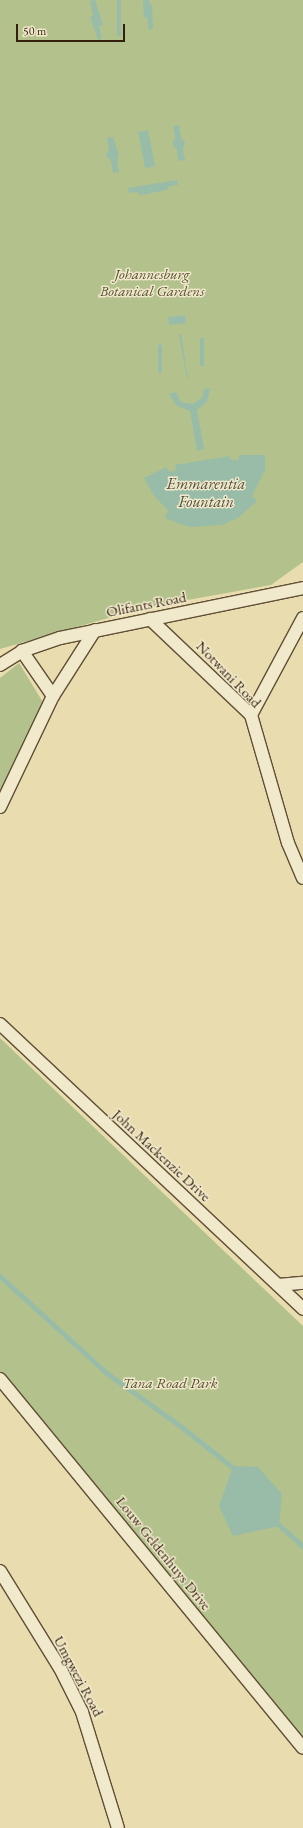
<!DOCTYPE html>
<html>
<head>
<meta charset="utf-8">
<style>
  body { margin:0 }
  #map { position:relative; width:303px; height:1828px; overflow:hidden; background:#e9ddb0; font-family:"EB Garamond",serif }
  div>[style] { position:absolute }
  .green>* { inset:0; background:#b3c28d }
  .water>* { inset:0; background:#98bca7; transform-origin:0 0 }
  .stream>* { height:4.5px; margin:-2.25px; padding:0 2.25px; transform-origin:2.25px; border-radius:2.25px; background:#98bca7 }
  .roads { filter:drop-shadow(1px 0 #604e35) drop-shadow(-1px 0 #604e35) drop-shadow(0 1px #604e35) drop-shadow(0 -1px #604e35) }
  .street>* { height:12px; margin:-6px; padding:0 6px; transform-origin:6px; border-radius:6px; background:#f1e9cc }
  span { translate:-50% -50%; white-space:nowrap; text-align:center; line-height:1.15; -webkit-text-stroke:3px #f1e9cc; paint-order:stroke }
  .park-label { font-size:15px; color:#595033; font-style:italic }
  .street-label { font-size:15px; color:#331f0c }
  .water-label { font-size:16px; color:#514e3a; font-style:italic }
  .scale { position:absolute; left:16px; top:24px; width:109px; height:18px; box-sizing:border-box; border:2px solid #331f0c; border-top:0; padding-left:5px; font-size:12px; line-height:14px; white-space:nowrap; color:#331f0c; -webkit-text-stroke:3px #f1e9cc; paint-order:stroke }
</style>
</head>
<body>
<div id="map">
  <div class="green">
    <i style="clip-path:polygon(0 0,303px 0,303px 562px,271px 585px,143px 608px,0 649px)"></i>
    <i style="clip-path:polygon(19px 663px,44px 704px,0 791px,0 678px)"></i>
    <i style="clip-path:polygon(0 1038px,303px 1326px,303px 1753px,0 1387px)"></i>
  </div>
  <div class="water">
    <i style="clip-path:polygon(95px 0,103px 25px,99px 26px,102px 39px,98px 40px,90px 17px,93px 16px,90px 1px)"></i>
    <i style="left:117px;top:0;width:4px;height:36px"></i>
    <i style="clip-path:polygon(143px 0,149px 0,150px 5px,152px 5px,153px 29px,149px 30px,147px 17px,144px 18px)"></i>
    <i style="clip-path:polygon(179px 125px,181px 137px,185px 143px,183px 149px,185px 160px,178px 161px,177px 150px,172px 144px,175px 138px,173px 126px)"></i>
    <i style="left:148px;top:130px;width:37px;height:10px;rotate:79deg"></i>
    <i style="clip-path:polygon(113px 137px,119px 155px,117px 160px,119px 172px,113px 173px,111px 161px,106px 155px,109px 149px,107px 138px)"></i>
    <i style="clip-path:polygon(177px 180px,178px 185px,170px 186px,167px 190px,141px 195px,137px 192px,129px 193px,128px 188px)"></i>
    <i style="left:185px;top:315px;width:8px;height:17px;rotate:83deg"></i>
    <i style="clip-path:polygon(179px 334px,181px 334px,188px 378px,187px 379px)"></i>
    <i style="left:200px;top:338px;width:4px;height:28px"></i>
    <i style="left:158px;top:345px;width:4px;height:28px"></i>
    <i style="clip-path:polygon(210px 388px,207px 402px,197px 410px,204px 449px,197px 451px,190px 411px,177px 406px,169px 394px,176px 392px,181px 402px,192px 404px,202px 398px,204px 389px)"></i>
    <i style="clip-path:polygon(239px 455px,265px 455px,265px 470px,252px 496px,257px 501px,239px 517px,222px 525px,189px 527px,165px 518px,168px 510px,154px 496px,144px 478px,166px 467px,169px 472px,176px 470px,175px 465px,230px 456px,231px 460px,239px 460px)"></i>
    <i style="clip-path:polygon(233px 1466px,258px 1467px,282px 1494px,279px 1526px,233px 1536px,219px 1506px)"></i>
  </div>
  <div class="stream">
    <i style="left:0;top:1276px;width:144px;rotate:42.2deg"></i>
    <i style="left:107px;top:1373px;width:92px;rotate:35.8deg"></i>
    <i style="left:182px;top:1427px;width:69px;rotate:38.5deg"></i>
    <i style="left:276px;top:1522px;width:36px;rotate:42deg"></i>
  </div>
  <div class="roads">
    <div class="street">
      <i style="left:150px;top:619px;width:139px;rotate:43.5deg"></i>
      <i style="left:251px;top:715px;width:133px;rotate:73.9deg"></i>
      <i style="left:288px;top:843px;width:38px;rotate:67deg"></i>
      <i style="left:0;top:665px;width:26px;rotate:-32deg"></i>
      <i style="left:22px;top:651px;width:40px;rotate:-18.9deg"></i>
      <i style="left:60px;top:638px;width:248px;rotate:-11.6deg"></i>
      <i style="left:53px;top:696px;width:78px;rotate:-57.5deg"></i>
      <i style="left:251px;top:715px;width:110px;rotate:-61.8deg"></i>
      <i style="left:0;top:807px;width:123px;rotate:-64.5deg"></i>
      <i style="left:53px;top:696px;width:55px;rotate:-124.6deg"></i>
      <i style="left:0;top:1024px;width:416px;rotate:43.2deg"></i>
      <i style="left:278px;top:1285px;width:25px;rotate:-5deg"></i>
      <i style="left:0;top:1379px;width:477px;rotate:50.6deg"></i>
      <i style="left:0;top:1571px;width:114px;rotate:58.3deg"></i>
      <i style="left:60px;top:1668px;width:49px;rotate:63.4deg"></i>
      <i style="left:82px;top:1712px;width:121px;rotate:72.8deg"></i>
    </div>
  </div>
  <div class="park-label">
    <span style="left:152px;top:282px">Johannesburg<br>Botanical Gardens</span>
    <span style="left:170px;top:1383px">Tana Road Park</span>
  </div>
  <div class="street-label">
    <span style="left:146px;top:604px;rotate:-11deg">Olifants Road</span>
    <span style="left:229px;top:674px;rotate:46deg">Notwani Road</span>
    <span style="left:162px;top:1155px;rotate:43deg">John Mackenzie Drive</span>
    <span style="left:164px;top:1553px;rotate:51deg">Louw Geldenhuys Drive</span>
    <span style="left:79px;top:1676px;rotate:62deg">Umgwezi Road</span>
  </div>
  <div class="water-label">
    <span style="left:206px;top:493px">Emmarentia<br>Fountain</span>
  </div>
  <div class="scale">50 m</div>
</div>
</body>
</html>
